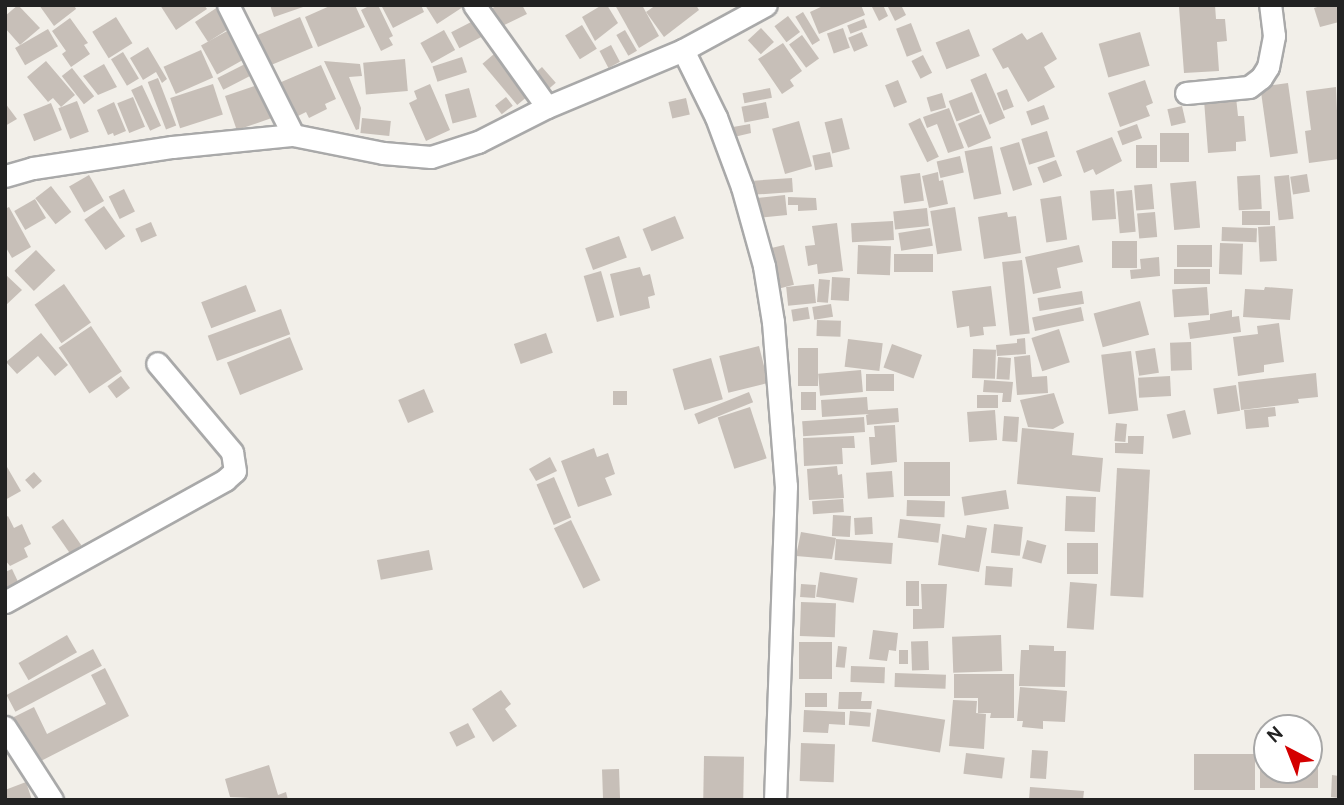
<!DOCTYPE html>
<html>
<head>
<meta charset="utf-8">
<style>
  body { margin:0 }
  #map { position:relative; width:1344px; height:805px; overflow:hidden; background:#f2efe9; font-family:Cabin,sans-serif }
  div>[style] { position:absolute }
  .building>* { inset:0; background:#c7bfb8; transform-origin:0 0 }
  .roads { filter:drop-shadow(2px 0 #a9a9a9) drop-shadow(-2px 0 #a9a9a9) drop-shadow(0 2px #a9a9a9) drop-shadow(0 -2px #a9a9a9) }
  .street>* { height:21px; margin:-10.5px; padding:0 10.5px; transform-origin:10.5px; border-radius:10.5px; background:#fff }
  span { translate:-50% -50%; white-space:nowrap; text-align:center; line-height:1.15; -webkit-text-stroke:6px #fff; paint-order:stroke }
  .frame { position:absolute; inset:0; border:7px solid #222; pointer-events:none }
  .north { position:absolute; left:1253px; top:714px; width:70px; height:70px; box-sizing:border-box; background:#fff; border:2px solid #a7a7a7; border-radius:50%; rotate:318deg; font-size:19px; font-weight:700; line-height:28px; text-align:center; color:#222 }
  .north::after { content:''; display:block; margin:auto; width:24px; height:32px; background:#d40000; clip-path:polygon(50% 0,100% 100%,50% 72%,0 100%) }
</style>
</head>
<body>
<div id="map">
  <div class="building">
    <i style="clip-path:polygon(18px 5px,40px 28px,20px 45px,5px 28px,5px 16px)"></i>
    <i style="clip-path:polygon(39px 5px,74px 5px,76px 9px,54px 26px)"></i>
    <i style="clip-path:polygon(160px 5px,204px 5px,207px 9px,176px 30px)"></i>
    <i style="left:221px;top:5px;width:24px;height:31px;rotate:57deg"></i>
    <i style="clip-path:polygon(270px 5px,306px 5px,306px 6px,274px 17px)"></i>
    <i style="clip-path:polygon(332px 5px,355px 5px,365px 27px,318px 47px,305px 17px)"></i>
    <i style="clip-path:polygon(371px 5px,378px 5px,393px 36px,389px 38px,393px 45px,381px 51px,361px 10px)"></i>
    <i style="clip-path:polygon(381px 5px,421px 5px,424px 12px,393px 28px)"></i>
    <i style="clip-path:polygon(425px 5px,466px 5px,437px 24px)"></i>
    <i style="clip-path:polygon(498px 5px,522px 5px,527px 14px,498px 28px,489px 10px)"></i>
    <i style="clip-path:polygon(602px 5px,607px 5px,618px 23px,595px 41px,582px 17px)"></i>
    <i style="clip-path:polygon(615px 5px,642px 5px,659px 36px,639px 48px)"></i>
    <i style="clip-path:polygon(656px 5px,696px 5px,699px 10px,664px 37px,646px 12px)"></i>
    <i style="clip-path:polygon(825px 5px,861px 5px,865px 15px,819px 34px,810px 12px)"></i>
    <i style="clip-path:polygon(871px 5px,883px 5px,888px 16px,879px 21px)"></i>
    <i style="clip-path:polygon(887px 5px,901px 5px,906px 15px,895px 21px)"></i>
    <i style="clip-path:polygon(1215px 5px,1216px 19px,1225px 19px,1227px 41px,1217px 42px,1219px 71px,1184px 73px,1179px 7px)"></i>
    <i style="clip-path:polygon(1324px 5px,1339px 5px,1339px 22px,1320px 27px,1314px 8px)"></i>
    <i style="left:803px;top:12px;width:33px;height:9px;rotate:59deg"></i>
    <i style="left:788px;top:16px;width:20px;height:17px;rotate:53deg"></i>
    <i style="left:116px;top:17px;width:31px;height:28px;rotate:58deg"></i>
    <i style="left:300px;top:17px;width:33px;height:46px;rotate:67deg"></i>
    <i style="clip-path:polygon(70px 18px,88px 43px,84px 45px,90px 54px,71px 67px,62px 54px,66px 51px,52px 31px)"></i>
    <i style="left:477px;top:19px;width:18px;height:29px;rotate:63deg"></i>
    <i style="left:864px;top:19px;width:9px;height:18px;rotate:69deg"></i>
    <i style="left:911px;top:23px;width:30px;height:16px;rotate:69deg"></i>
    <i style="left:582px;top:25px;width:28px;height:20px;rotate:58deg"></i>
    <i style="left:761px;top:28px;width:19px;height:18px;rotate:47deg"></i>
    <i style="left:843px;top:28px;width:21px;height:17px;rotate:71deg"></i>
    <i style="left:48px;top:29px;width:20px;height:38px;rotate:60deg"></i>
    <i style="left:969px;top:29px;width:29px;height:36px;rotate:68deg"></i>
    <i style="left:229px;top:30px;width:33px;height:32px;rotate:61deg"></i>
    <i style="left:444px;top:30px;width:23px;height:27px;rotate:61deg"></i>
    <i style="left:625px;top:30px;width:24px;height:10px;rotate:60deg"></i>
    <i style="left:862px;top:32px;width:15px;height:15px;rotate:67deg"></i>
    <i style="clip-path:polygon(1042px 32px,1057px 59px,1044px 67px,1055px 87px,1028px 102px,1008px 67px,1003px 69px,992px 49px,1022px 33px,1027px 40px)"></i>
    <i style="left:1140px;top:32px;width:35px;height:43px;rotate:74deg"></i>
    <i style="left:802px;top:35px;width:29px;height:16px;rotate:54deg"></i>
    <i style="clip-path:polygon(783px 43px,802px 71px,790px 80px,794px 86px,782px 94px,758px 59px)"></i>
    <i style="left:611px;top:45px;width:19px;height:13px;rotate:62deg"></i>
    <i style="clip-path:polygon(148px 47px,167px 79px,162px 83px,156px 72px,143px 80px,130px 58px)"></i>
    <i style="left:201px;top:50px;width:30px;height:41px;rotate:66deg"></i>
    <i style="left:123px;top:52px;width:31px;height:14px;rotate:59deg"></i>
    <i style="left:494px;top:54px;width:54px;height:15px;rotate:50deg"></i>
    <i style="left:923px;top:55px;width:20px;height:13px;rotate:63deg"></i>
    <i style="left:462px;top:57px;width:16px;height:31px;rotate:72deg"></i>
    <i style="left:405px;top:59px;width:32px;height:42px;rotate:85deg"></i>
    <i style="clip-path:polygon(46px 61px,75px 95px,61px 107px,53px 98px,48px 102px,27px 77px)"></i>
    <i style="clip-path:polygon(324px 61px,360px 64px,362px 76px,349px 77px,361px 108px,359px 129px,356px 130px)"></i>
    <i style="clip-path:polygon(104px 64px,117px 87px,98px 95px,83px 76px)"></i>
    <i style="left:245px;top:64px;width:13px;height:31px;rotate:63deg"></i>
    <i style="clip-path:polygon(321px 65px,336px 99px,325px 104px,327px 109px,309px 118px,306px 112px,294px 118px,279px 83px)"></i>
    <i style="left:542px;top:67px;width:21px;height:9px;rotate:49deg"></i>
    <i style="left:72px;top:68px;width:36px;height:13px;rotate:52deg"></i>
    <i style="left:986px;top:73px;width:49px;height:17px;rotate:67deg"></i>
    <i style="left:158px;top:78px;width:51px;height:11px;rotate:69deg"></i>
    <i style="left:898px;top:80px;width:24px;height:14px;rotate:68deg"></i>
    <i style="clip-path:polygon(1145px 80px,1153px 103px,1146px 106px,1150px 116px,1120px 127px,1108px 93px)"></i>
    <i style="left:1288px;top:83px;width:71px;height:28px;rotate:82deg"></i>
    <i style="left:213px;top:84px;width:32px;height:45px;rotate:72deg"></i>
    <i style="left:260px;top:84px;width:36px;height:37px;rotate:71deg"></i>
    <i style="clip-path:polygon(430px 84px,450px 130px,426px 141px,409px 103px,417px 99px,414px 91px)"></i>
    <i style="left:142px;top:85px;width:45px;height:12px;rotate:65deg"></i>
    <i style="clip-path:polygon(1336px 87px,1339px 159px,1309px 163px,1305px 131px,1311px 130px,1306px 91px)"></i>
    <i style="left:469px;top:88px;width:30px;height:25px;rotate:75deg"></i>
    <i style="left:770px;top:88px;width:10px;height:28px;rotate:79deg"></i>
    <i style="left:1007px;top:89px;width:19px;height:11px;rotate:69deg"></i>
    <i style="left:972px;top:92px;width:22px;height:25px;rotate:69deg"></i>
    <i style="left:942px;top:93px;width:15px;height:16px;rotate:74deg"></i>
    <i style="left:133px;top:97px;width:32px;height:17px;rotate:68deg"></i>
    <i style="left:506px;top:97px;width:11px;height:14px;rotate:52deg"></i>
    <i style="clip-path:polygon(1236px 97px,1238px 116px,1244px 116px,1246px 141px,1236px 142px,1236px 151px,1208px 153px,1204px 100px)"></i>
    <i style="left:686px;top:98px;width:17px;height:18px;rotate:77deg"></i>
    <i style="left:77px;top:101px;width:33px;height:20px;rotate:69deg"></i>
    <i style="clip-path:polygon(114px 102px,126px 131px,114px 136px,113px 133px,108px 135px,97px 110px)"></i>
    <i style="left:766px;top:102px;width:16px;height:25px;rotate:79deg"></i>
    <i style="clip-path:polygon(5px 103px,17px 119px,5px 126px)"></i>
    <i style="left:51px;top:103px;width:29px;height:30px;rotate:68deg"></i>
    <i style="left:1044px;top:105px;width:15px;height:19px;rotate:70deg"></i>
    <i style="left:1182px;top:106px;width:17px;height:15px;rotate:77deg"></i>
    <i style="clip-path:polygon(949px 108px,964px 148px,948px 153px,937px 124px,927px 128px,923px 117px)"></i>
    <i style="left:981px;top:114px;width:26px;height:25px;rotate:67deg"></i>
    <i style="left:362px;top:118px;width:29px;height:15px;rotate:6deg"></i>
    <i style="left:842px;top:118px;width:32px;height:18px;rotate:76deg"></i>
    <i style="left:920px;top:118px;width:43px;height:13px;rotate:64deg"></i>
    <i style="left:799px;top:121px;width:47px;height:28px;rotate:74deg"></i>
    <i style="clip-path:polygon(750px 124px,751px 133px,734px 137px,733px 127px)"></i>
    <i style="left:1137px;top:124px;width:15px;height:21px;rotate:70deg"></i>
    <i style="left:1047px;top:131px;width:27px;height:27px;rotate:73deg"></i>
    <i style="left:1160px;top:133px;width:29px;height:29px"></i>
    <i style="clip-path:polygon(1112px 137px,1122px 161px,1096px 175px,1093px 169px,1084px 173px,1076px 151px)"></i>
    <i style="left:1019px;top:142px;width:45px;height:20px;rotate:73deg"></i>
    <i style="left:1136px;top:145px;width:21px;height:23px"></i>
    <i style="left:992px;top:146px;width:49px;height:28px;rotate:79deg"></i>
    <i style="left:830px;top:152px;width:15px;height:18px;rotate:79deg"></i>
    <i style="left:960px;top:156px;width:17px;height:24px;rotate:77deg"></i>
    <i style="left:1056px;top:160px;width:17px;height:20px;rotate:69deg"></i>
    <i style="clip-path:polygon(938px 172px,939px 181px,943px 180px,948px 204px,929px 208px,922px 176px)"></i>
    <i style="left:920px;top:173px;width:28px;height:20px;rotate:82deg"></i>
    <i style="left:1307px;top:174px;width:18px;height:17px;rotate:81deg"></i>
    <i style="left:89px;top:175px;width:30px;height:23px;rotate:60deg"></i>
    <i style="left:1260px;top:175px;width:34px;height:23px;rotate:87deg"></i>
    <i style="left:1289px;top:175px;width:44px;height:15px;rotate:84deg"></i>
    <i style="left:792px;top:178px;width:14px;height:38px;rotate:86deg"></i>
    <i style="left:1196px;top:181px;width:47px;height:26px;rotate:85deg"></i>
    <i style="left:1152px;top:184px;width:25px;height:18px;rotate:85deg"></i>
    <i style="left:51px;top:186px;width:33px;height:20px;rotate:52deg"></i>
    <i style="left:124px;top:189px;width:25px;height:17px;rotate:64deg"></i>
    <i style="left:1114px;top:189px;width:30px;height:24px;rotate:86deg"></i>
    <i style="left:1132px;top:190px;width:42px;height:16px;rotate:85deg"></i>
    <i style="left:785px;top:195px;width:20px;height:28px;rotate:84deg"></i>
    <i style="left:1061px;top:196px;width:44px;height:21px;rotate:82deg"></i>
    <i style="clip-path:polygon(788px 197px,816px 198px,817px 210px,798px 211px,798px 205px,788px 205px)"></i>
    <i style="left:35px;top:199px;width:22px;height:24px;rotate:60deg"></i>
    <i style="left:104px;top:206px;width:37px;height:24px;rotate:55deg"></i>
    <i style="clip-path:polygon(9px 207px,31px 247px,12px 258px,5px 246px,5px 209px)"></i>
    <i style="left:955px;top:207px;width:44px;height:25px;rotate:81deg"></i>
    <i style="left:927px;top:208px;width:18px;height:34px;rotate:84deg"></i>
    <i style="left:1270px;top:211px;width:14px;height:28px;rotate:90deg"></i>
    <i style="clip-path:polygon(1007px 212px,1008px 217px,1016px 216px,1021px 253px,984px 259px,978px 217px)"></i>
    <i style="left:1155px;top:212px;width:25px;height:18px;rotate:85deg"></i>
    <i style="left:675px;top:216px;width:24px;height:35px;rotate:68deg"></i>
    <i style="left:893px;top:221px;width:19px;height:42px;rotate:87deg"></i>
    <i style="left:151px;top:222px;width:15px;height:17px;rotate:67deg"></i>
    <i style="clip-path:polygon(837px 223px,843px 271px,818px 274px,817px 264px,808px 266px,805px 246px,815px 245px,812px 226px)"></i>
    <i style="left:1275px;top:226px;width:35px;height:17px;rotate:87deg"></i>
    <i style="left:1222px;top:227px;width:35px;height:14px;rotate:2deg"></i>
    <i style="left:930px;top:228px;width:18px;height:32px;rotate:81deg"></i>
    <i style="left:619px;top:236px;width:23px;height:36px;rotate:70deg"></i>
    <i style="left:1137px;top:241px;width:27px;height:25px;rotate:90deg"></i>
    <i style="left:1220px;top:243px;width:23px;height:31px;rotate:2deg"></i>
    <i style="left:784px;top:245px;width:41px;height:16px;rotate:76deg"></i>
    <i style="left:858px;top:245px;width:33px;height:29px;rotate:2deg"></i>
    <i style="clip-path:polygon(1079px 245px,1083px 262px,1057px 268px,1061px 288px,1033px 294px,1025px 257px)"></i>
    <i style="left:1177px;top:245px;width:35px;height:22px"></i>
    <i style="left:36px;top:250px;width:28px;height:30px;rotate:46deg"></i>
    <i style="left:933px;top:254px;width:18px;height:39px;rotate:90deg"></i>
    <i style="clip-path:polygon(1159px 257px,1160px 276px,1131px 279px,1130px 270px,1141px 269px,1140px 259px)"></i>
    <i style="left:1022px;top:260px;width:74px;height:20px;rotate:84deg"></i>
    <i style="clip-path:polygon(640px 267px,643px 276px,650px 274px,655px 295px,648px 297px,650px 308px,620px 316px,610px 274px)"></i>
    <i style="left:1210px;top:269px;width:15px;height:36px;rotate:90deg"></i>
    <i style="left:601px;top:271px;width:48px;height:18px;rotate:74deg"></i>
    <i style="clip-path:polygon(5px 274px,22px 290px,5px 306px)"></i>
    <i style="left:832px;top:277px;width:18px;height:23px;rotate:3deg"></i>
    <i style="left:819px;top:279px;width:11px;height:23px;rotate:5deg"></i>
    <i style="left:64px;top:284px;width:47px;height:36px;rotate:55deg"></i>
    <i style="left:814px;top:284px;width:19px;height:28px;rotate:84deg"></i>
    <i style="left:246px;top:285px;width:28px;height:48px;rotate:69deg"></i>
    <i style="clip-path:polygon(991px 286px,996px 326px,983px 327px,984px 335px,970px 337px,969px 326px,957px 328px,952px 291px)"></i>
    <i style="left:1207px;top:287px;width:28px;height:35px;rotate:86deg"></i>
    <i style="clip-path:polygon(1265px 287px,1293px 289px,1290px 320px,1243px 317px,1245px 289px,1264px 290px)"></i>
    <i style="left:1082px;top:291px;width:13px;height:45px;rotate:81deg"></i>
    <i style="left:1140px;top:301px;width:35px;height:48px;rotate:75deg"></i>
    <i style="left:831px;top:304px;width:13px;height:19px;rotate:81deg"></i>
    <i style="left:808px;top:307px;width:12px;height:17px;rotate:81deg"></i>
    <i style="left:1081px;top:307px;width:14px;height:50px;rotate:78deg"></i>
    <i style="left:281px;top:309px;width:27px;height:78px;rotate:70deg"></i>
    <i style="clip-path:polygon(1232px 310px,1232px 317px,1239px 316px,1241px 332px,1190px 339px,1188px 323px,1210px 320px,1210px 314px)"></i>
    <i style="left:817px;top:320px;width:24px;height:16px;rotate:2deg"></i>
    <i style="clip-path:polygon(1279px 323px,1284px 362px,1264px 365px,1264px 372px,1238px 376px,1233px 337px,1258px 334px,1257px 326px)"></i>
    <i style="left:91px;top:326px;width:55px;height:39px;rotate:56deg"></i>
    <i style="left:1059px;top:329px;width:35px;height:29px;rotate:72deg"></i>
    <i style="clip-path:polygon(41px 333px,68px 365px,55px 376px,38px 356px,17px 374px,6px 362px)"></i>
    <i style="left:546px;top:333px;width:21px;height:34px;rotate:71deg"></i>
    <i style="left:290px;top:337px;width:35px;height:68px;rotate:68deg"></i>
    <i style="clip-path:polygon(1025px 338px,1026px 354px,997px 356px,996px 345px,1017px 343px,1017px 339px)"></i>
    <i style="left:848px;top:339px;width:35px;height:28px;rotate:7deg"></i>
    <i style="left:1191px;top:342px;width:28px;height:21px;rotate:88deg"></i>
    <i style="left:892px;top:344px;width:32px;height:25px;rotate:20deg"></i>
    <i style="left:759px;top:346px;width:38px;height:41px;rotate:76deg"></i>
    <i style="left:798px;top:348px;width:20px;height:38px"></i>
    <i style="left:1155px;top:348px;width:25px;height:20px;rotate:81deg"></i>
    <i style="left:973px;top:349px;width:23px;height:29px;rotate:2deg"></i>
    <i style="left:1131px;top:351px;width:60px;height:30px;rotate:83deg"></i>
    <i style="clip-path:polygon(1030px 355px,1032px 377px,1047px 376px,1048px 393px,1017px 395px,1014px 357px)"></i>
    <i style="left:998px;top:357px;width:13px;height:22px;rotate:4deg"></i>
    <i style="left:711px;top:358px;width:43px;height:40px;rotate:74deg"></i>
    <i style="left:861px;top:370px;width:22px;height:43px;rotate:85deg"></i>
    <i style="clip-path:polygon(1316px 373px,1318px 397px,1298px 399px,1299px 403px,1241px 410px,1238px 382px)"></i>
    <i style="left:866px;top:374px;width:28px;height:17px"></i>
    <i style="left:121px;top:376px;width:15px;height:17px;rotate:53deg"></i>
    <i style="left:1170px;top:376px;width:20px;height:32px;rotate:87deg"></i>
    <i style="clip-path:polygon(984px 380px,1013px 382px,1011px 402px,1002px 402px,1003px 393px,983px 392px)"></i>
    <i style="left:1236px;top:385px;width:26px;height:23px;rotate:81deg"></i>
    <i style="left:424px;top:389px;width:25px;height:28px;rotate:67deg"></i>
    <i style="left:613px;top:391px;width:14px;height:14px"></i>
    <i style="left:749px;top:392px;width:11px;height:59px;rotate:68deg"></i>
    <i style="left:801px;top:392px;width:15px;height:18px"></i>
    <i style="clip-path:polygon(1054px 393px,1064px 423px,1053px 429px,1028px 427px,1020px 400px)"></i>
    <i style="left:977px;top:395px;width:21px;height:13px"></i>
    <i style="clip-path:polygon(867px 397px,868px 410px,898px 408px,899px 422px,867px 425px,866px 415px,869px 414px,822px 417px,821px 400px)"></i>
    <i style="left:750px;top:407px;width:54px;height:34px;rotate:72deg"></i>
    <i style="clip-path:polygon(1275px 407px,1276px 416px,1268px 417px,1269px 427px,1246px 429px,1244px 410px)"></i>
    <i style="left:995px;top:410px;width:30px;height:28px;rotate:86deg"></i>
    <i style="left:1185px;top:410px;width:25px;height:19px;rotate:76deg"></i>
    <i style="left:1004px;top:416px;width:15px;height:25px;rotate:4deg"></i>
    <i style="left:864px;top:417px;width:15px;height:62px;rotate:86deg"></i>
    <i style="left:1116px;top:423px;width:11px;height:18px;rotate:5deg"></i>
    <i style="clip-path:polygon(895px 425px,897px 462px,871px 465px,869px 437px,875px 437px,874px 426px)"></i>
    <i style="clip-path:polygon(1022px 428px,1074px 433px,1072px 455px,1103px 458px,1100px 492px,1017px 484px)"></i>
    <i style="clip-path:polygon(854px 436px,855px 448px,842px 448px,843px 464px,804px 466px,803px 438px)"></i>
    <i style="clip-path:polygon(1128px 436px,1144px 436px,1143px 454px,1115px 453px,1115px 443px,1128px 443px)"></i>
    <i style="clip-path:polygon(594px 448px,597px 457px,608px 453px,615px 474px,605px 478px,612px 495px,578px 507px,561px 461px)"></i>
    <i style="clip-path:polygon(550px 457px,557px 471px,536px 481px,529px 469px)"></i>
    <i style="left:904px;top:462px;width:46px;height:34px"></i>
    <i style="clip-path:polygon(837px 466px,838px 475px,842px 474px,844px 498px,809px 500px,807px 469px)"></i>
    <i style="clip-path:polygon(7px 467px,21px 491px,5px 500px,5px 468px)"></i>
    <i style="left:1117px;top:468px;width:33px;height:128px;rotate:3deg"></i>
    <i style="left:892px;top:471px;width:26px;height:26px;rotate:86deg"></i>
    <i style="left:34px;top:472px;width:12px;height:12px;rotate:48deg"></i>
    <i style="left:554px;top:477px;width:44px;height:19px;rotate:67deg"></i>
    <i style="left:1006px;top:490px;width:19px;height:45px;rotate:81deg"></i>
    <i style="left:1066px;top:496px;width:30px;height:35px;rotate:2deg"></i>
    <i style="left:843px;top:499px;width:13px;height:31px;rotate:86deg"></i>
    <i style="left:907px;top:500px;width:38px;height:16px;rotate:2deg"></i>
    <i style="left:833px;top:515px;width:18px;height:21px;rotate:3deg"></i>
    <i style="clip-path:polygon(8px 516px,14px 528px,22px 524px,31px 544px,24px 548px,28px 557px,10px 566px,5px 560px,5px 518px)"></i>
    <i style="left:872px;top:517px;width:17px;height:18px;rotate:87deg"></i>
    <i style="left:63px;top:519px;width:32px;height:14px;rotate:55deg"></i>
    <i style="left:900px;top:519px;width:41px;height:19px;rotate:7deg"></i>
    <i style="left:571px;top:520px;width:67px;height:19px;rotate:64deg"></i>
    <i style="left:994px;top:524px;width:29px;height:29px;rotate:6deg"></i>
    <i style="clip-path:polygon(967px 525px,987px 528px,979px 572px,938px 565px,942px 534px,965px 538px)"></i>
    <i style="clip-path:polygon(801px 532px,836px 538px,832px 559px,796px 556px)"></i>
    <i style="left:836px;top:539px;width:57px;height:21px;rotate:4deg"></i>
    <i style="left:1027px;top:540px;width:20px;height:19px;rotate:15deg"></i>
    <i style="left:1067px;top:543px;width:31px;height:31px"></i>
    <i style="left:429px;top:550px;width:20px;height:53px;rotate:79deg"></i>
    <i style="left:986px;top:566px;width:27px;height:19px;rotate:4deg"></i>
    <i style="clip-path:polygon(12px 569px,21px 588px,5px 596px,5px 572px)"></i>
    <i style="left:820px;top:572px;width:38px;height:25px;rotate:9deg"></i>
    <i style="left:906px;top:581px;width:13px;height:25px"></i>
    <i style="left:1070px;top:582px;width:27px;height:46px;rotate:4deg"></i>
    <i style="left:801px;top:584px;width:15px;height:13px;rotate:4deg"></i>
    <i style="clip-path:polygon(921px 584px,947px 584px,944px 628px,913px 629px,913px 609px,922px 609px)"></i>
    <i style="left:801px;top:602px;width:35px;height:34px;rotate:2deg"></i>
    <i style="clip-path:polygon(873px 630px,898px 633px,896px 651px,889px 650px,887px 661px,869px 659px)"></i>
    <i style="left:67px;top:635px;width:20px;height:56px;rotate:60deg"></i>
    <i style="left:1001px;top:635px;width:36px;height:49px;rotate:88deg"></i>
    <i style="left:928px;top:641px;width:29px;height:17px;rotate:88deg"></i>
    <i style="left:799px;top:642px;width:33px;height:37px"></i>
    <i style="clip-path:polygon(1029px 645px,1054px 646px,1054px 651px,1066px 651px,1065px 687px,1019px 686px,1021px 650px,1029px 650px)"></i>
    <i style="left:838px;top:646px;width:9px;height:21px;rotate:6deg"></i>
    <i style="left:93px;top:649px;width:19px;height:98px;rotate:62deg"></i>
    <i style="left:899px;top:650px;width:9px;height:14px"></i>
    <i style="left:851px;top:666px;width:34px;height:16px;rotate:2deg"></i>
    <i style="clip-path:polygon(105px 668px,129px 716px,35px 764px,12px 718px,34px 707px,47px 734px,106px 704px,91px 675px)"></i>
    <i style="left:895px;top:673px;width:51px;height:14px;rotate:2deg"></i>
    <i style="clip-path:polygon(954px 674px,1014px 674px,1014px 718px,990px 718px,991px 713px,978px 713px,978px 698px,954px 698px)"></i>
    <i style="clip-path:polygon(1020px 687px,1067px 691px,1065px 722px,1043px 721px,1043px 729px,1022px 727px,1023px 721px,1017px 721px)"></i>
    <i style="clip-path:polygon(501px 690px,511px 704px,505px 709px,517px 726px,493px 742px,472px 709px)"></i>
    <i style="clip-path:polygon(839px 692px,862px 692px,861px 701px,872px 701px,871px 709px,838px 709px)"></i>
    <i style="left:805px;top:693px;width:22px;height:14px"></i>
    <i style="clip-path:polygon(953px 700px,977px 701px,976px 713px,986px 714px,984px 749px,949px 746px)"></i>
    <i style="left:877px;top:709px;width:69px;height:33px;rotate:9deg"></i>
    <i style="clip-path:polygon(804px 710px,845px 712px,845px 725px,829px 724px,828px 733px,803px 732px)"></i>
    <i style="left:850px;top:711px;width:21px;height:14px;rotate:5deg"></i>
    <i style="left:468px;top:723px;width:16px;height:21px;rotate:63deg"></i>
    <i style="left:801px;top:743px;width:34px;height:38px;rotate:2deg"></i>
    <i style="left:1032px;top:750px;width:16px;height:28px;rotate:4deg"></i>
    <i style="left:966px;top:753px;width:39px;height:21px;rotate:7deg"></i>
    <i style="clip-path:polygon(1260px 753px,1267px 753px,1267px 770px,1309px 770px,1309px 753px,1318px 753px,1318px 788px,1260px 788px)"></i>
    <i style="left:1255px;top:754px;width:36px;height:61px;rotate:90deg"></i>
    <i style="left:704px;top:756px;width:40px;height:44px;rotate:1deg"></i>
    <i style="clip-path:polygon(269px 765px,278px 795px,286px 792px,288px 800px,230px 797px,225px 779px)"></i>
    <i style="left:619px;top:769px;width:31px;height:17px;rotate:88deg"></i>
    <i style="clip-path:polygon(1332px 775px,1339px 776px,1339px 798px,1331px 797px)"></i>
    <i style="clip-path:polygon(26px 782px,32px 800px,5px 800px,5px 790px)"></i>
    <i style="clip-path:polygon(1030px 787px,1084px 791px,1083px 800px,1029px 800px)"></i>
  </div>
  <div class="roads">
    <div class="street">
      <i style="left:228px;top:5px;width:145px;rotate:63.4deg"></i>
      <i style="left:474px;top:5px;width:125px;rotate:54.4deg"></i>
      <i style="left:683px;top:50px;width:75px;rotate:63.8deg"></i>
      <i style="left:716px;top:117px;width:75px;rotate:69.6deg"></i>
      <i style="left:742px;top:187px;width:82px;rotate:74.4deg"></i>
      <i style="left:764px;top:266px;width:57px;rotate:80.9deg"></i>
      <i style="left:773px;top:322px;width:165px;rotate:85.5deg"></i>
      <i style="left:786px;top:486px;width:314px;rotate:92deg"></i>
      <i style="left:1186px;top:93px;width:63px;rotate:-5.4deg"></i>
      <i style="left:1249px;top:87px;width:15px;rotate:-37deg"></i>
      <i style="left:1261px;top:78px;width:13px;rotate:-58deg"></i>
      <i style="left:1268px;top:67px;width:32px;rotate:-79deg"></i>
      <i style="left:1274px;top:36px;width:31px;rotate:-97deg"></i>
      <i style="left:5px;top:176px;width:29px;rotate:-16deg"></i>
      <i style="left:33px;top:168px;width:141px;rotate:-8.6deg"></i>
      <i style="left:172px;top:147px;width:122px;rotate:-5.7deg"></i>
      <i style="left:293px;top:135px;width:92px;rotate:11.3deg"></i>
      <i style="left:383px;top:153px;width:48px;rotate:4.8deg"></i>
      <i style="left:431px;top:157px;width:49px;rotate:-17.7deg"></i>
      <i style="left:478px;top:142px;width:77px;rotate:-26.9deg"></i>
      <i style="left:547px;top:107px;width:147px;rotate:-22.7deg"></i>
      <i style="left:683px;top:50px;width:94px;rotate:-28.5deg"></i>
      <i style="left:5px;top:602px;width:252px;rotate:-29deg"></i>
      <i style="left:225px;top:480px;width:13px;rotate:-42deg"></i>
      <i style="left:235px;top:471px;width:19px;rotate:-99deg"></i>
      <i style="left:232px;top:452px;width:116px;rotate:-130.1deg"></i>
      <i style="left:5px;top:727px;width:87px;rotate:57.2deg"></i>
    </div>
  </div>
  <div class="frame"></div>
  <div class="north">N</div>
</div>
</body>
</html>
